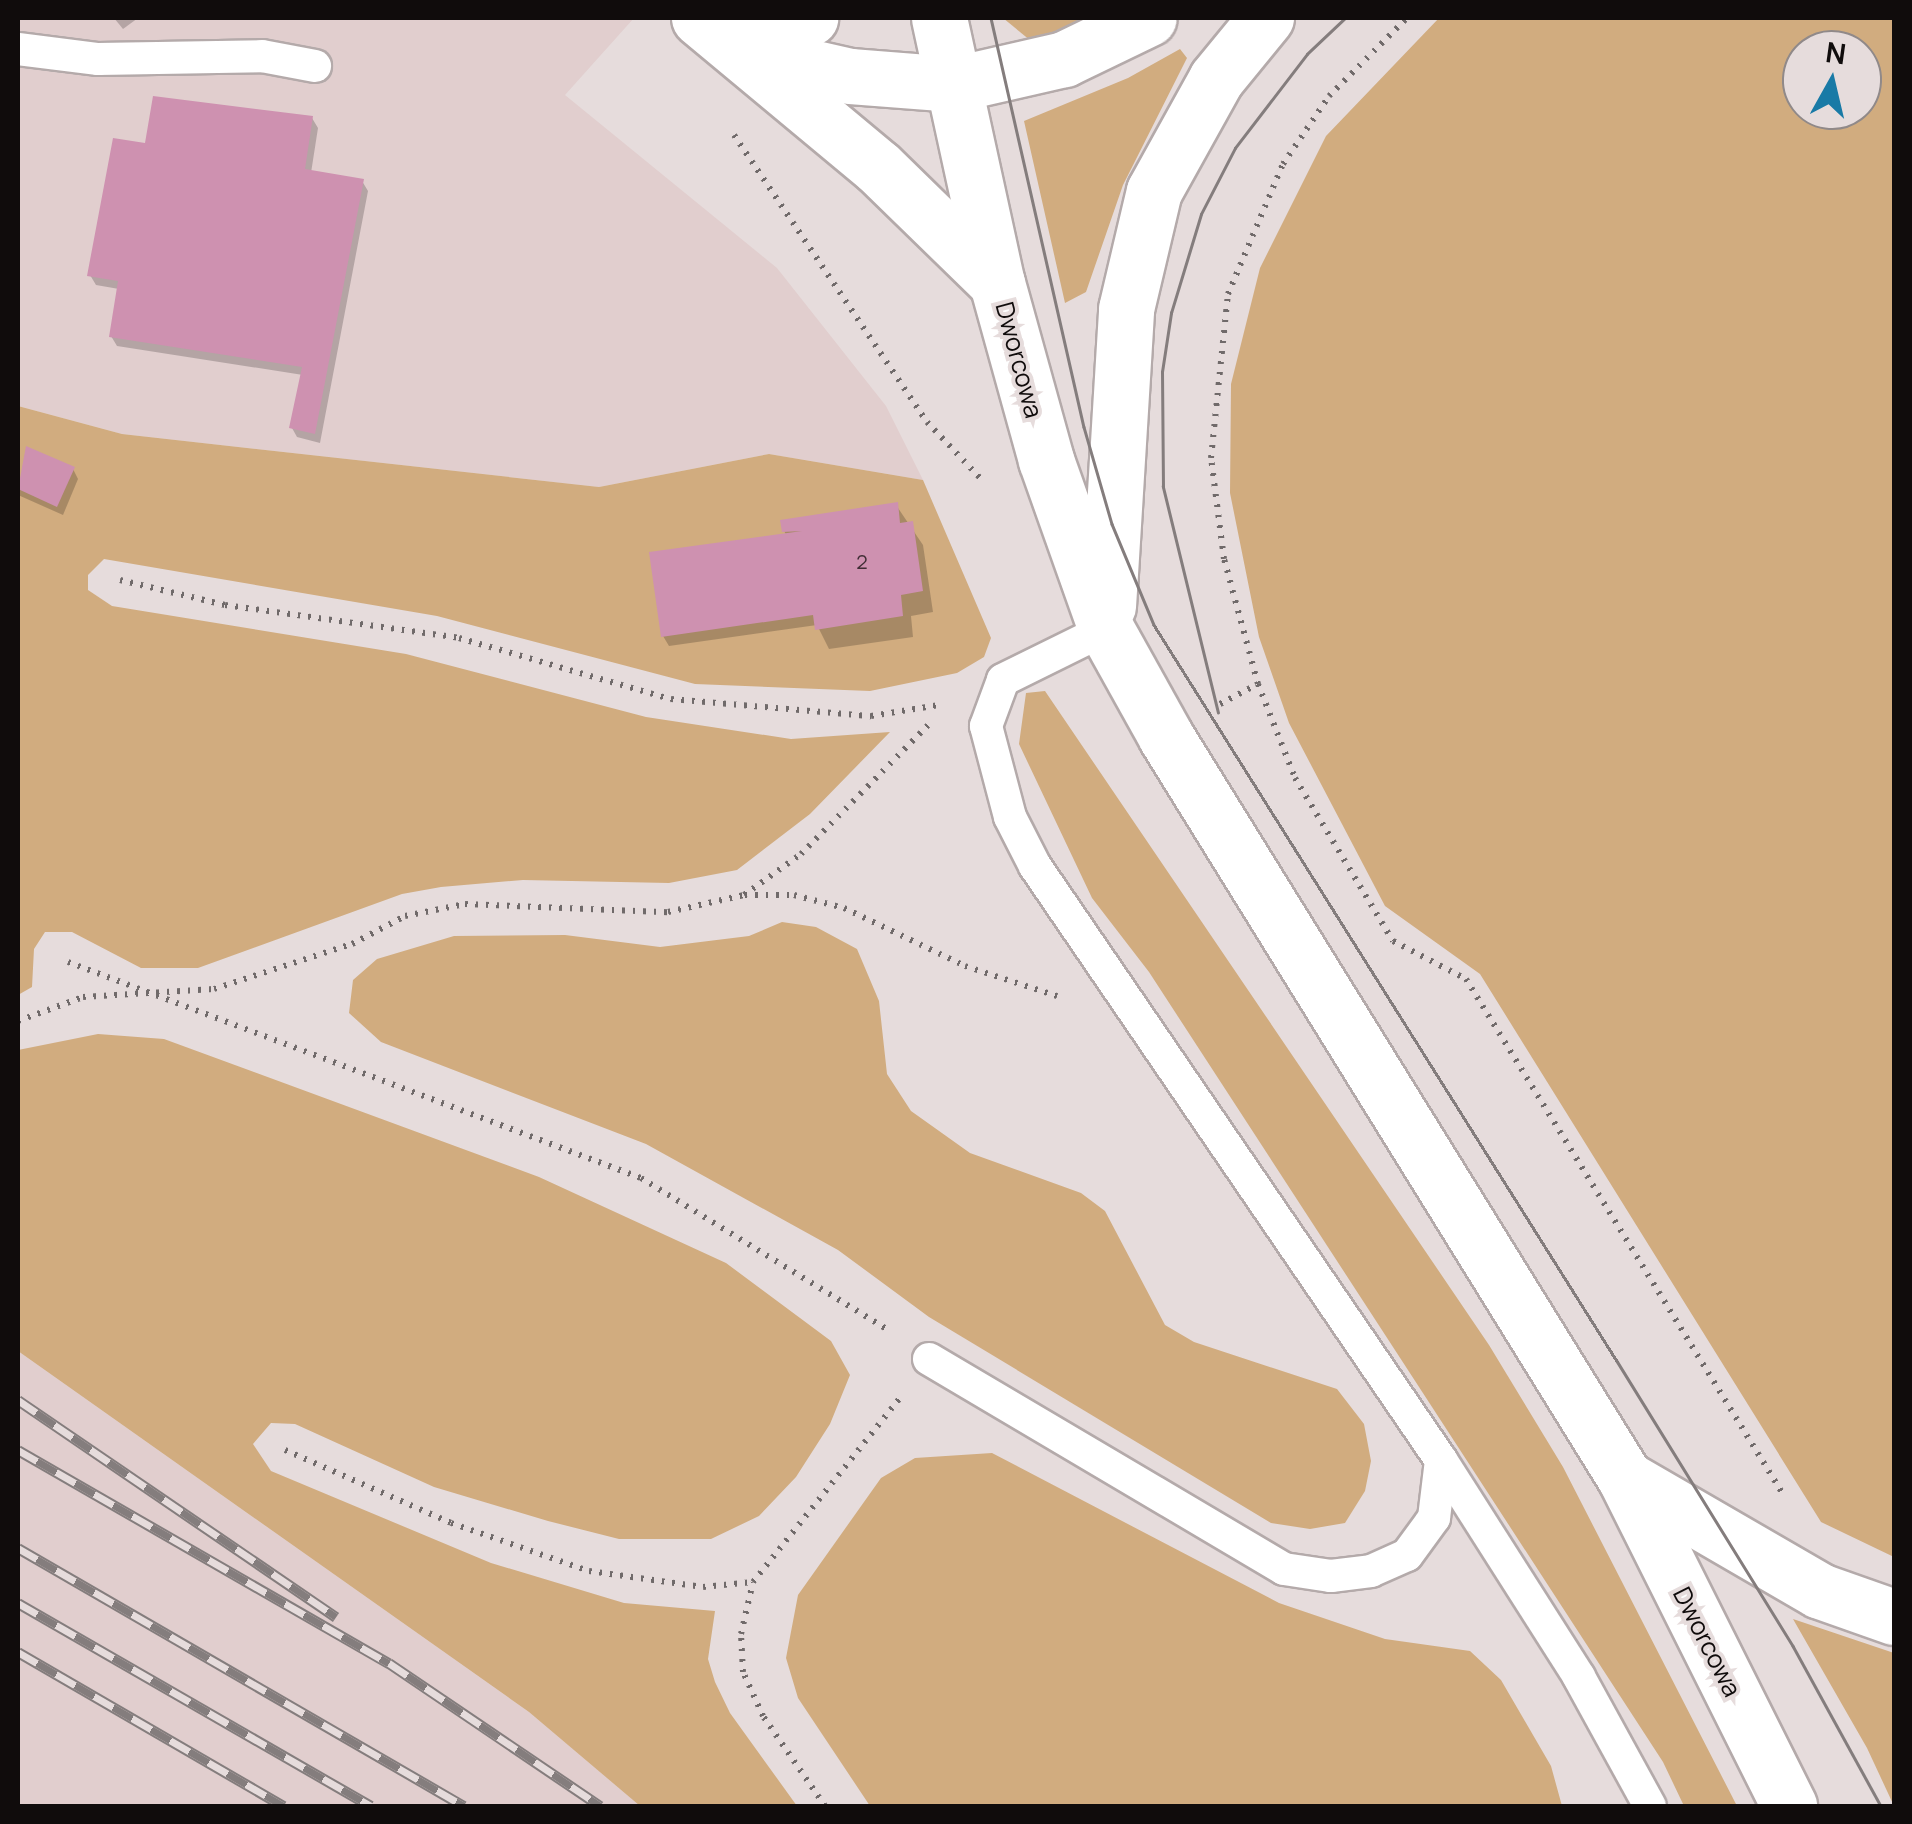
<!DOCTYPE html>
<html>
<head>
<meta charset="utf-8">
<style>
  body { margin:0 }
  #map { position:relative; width:1912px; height:1824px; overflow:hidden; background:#e6dcdc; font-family:Manrope,sans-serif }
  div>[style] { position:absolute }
  .built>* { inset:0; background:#e1cece }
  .green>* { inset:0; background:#d1ac7f }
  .shadow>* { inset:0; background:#0003 }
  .building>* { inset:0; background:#ce91b0 }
  .path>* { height:6px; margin-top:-3px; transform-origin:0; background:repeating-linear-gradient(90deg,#706a6a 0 2.5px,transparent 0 10.5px) }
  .roads { filter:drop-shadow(2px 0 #b4aaaa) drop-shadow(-2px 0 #b4aaaa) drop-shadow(0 2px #b4aaaa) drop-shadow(0 -2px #b4aaaa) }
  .lane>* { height:32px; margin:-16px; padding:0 16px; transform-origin:16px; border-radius:16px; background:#fff }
  .street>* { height:55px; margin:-27.5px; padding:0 27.5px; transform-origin:27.5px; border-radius:27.5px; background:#fff }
  .secondary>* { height:55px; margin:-27.5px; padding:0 27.5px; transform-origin:27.5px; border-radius:27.5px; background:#fff }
  .tram>* { height:2.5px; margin:-1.25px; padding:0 1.25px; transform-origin:1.25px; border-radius:1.25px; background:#847d7d }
  .rail>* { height:11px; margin-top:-5.5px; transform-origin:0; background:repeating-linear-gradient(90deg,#e6dcdc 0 22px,#847d7d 0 44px); box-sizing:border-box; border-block:2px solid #847d7d }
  span { translate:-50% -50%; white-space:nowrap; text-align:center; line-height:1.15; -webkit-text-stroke:8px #e6dcdc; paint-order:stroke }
  .number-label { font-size:20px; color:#402d35 }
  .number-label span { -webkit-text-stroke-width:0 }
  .street-label { font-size:25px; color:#100c0c }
  .frame { position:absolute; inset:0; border:20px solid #100c0c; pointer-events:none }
  .north { position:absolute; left:1782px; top:30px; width:100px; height:100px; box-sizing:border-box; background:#e6dcdc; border:2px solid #908989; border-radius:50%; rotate:8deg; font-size:28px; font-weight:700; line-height:40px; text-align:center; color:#100c0c }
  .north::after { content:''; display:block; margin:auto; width:35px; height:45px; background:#197aa6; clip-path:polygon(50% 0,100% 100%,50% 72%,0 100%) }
</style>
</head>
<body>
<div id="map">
  <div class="built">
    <i style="clip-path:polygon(18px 18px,634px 18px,565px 95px,777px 268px,886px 406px,923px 480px,769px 454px,599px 487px,122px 434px,18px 406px)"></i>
    <i style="clip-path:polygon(18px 1351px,529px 1712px,640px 1806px,18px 1806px)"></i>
  </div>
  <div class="green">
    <i style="clip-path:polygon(1003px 18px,1098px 18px,1031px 41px)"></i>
    <i style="clip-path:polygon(evenodd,1439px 18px,1894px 18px,1894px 1557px,1821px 1522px,1480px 974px,1385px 906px,1289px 723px,1259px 637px,1230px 493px,1231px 384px,1260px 268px,1326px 136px,1439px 18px,1802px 50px,1862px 50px,1862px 110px,1802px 110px,1802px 50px)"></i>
    <i style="clip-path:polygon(1180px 49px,1187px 58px,1123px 185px,1086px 292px,1065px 303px,1024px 121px,1128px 78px)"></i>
    <i style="clip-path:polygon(18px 406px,122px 434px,599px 487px,769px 454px,923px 480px,991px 638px,984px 657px,957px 673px,870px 691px,695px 684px,437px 616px,104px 559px,88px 575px,88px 590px,112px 606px,406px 654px,646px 717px,791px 739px,890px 732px,810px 814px,737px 870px,669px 883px,523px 880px,441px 887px,402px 894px,198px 968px,141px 968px,72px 932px,45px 932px,34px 949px,32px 987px,18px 995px)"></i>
    <i style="clip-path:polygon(1045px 691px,1489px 1345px,1563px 1467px,1737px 1806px,1684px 1806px,1663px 1762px,1149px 972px,1092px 898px,1019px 744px,1026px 693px)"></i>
    <i style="clip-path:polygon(782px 922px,816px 927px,857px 949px,879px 1001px,887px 1074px,911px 1111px,970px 1153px,1081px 1193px,1105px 1211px,1165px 1325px,1194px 1342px,1337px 1389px,1364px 1424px,1371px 1461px,1365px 1491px,1345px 1523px,1310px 1529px,1271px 1523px,929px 1317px,838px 1250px,646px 1144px,381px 1042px,349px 1013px,353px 980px,377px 959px,454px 936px,565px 935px,660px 947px,749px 936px)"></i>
    <i style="clip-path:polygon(98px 1034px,164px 1039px,539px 1177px,726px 1263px,831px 1341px,850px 1375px,830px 1424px,796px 1477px,759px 1516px,711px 1539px,619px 1539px,548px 1521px,434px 1487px,295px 1424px,271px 1423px,253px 1444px,271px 1471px,491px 1563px,624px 1603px,715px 1611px,708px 1659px,715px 1682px,730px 1713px,797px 1806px,640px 1806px,529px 1712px,18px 1351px,18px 1050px)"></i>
    <i style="clip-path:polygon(992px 1453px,1279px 1603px,1385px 1639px,1470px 1651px,1501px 1680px,1551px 1766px,1562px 1806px,870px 1806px,798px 1698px,786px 1658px,798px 1595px,881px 1478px,915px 1458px)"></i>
    <i style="clip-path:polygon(1793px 1619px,1894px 1653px,1894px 1806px,1867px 1748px)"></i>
  </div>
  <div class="shadow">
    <i style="clip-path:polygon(114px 18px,138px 18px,123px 29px)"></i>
    <i style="clip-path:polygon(312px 118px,318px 128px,311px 173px,362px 181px,368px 191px,320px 443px,297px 437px,292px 428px,303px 375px,117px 346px,111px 336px,119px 289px,96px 285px,90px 275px,147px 146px)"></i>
    <i style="clip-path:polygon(28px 449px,73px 469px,78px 479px,63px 515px,18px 495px)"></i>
    <i style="clip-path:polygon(896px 505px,923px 545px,933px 612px,911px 616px,913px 637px,829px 649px,817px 625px,669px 646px,663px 636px,787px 536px,784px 531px)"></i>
  </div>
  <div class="building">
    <i style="clip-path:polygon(153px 96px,313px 116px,305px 169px,364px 179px,315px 434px,289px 428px,302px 367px,109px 337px,118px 281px,87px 276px,113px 138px,145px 143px)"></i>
    <i style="clip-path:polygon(26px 446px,75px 467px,57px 507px,18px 489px)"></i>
    <i style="clip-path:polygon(898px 502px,900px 523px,913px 521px,923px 591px,901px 595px,903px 616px,815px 630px,813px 615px,661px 637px,649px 552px,802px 531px,782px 532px,780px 520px)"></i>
  </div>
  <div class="path">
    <i style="left:734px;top:135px;width:346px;rotate:56.1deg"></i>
    <i style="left:927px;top:422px;width:81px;rotate:46.5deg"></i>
    <i style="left:120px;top:580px;width:108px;rotate:13.4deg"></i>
    <i style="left:225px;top:605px;width:236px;rotate:8deg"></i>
    <i style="left:459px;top:638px;width:221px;rotate:16.1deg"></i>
    <i style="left:671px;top:699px;width:201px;rotate:4.9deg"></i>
    <i style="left:871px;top:716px;width:69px;rotate:-9.2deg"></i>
    <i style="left:1258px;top:684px;width:101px;rotate:68.5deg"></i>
    <i style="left:1295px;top:778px;width:190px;rotate:59deg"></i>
    <i style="left:1393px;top:941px;width:82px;rotate:27.5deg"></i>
    <i style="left:1466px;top:979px;width:605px;rotate:58.39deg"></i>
    <i style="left:1220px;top:704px;width:43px;rotate:-27.8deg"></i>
    <i style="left:1258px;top:684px;width:130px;rotate:-105.2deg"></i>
    <i style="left:1224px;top:559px;width:102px;rotate:-97.3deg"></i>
    <i style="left:1211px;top:458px;width:165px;rotate:-84.1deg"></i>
    <i style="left:1228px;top:294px;width:141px;rotate:-67.1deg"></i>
    <i style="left:1283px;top:164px;width:82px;rotate:-55.9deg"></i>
    <i style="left:1329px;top:96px;width:110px;rotate:-45deg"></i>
    <i style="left:745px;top:895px;width:49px"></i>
    <i style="left:794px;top:895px;width:52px;rotate:14.6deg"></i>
    <i style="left:844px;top:908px;width:134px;rotate:25.6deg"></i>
    <i style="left:965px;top:966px;width:97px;rotate:18.1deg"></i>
    <i style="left:68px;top:962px;width:612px;rotate:20.65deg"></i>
    <i style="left:641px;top:1178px;width:288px;rotate:31.6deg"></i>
    <i style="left:18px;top:1021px;width:69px;rotate:-20.3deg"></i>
    <i style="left:83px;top:997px;width:131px;rotate:-3.5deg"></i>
    <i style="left:214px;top:989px;width:145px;rotate:-18.1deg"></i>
    <i style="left:352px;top:944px;width:60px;rotate:-27.8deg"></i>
    <i style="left:405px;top:916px;width:61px;rotate:-11.3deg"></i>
    <i style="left:465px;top:904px;width:203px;rotate:2.3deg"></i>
    <i style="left:668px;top:912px;width:78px;rotate:-12.6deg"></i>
    <i style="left:744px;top:895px;width:70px;rotate:-35.7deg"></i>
    <i style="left:801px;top:854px;width:188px;rotate:-45.4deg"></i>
    <i style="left:285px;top:1450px;width:181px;rotate:23.7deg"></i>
    <i style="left:451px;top:1523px;width:146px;rotate:19.2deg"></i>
    <i style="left:589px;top:1571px;width:115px;rotate:8deg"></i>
    <i style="left:703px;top:1587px;width:50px;rotate:-5.7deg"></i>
    <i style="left:825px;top:1806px;width:109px;rotate:-124.6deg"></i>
    <i style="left:763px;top:1716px;width:48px;rotate:-114.4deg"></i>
    <i style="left:743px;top:1672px;width:38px;rotate:-93deg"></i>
    <i style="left:741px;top:1634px;width:53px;rotate:-77deg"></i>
    <i style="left:753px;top:1582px;width:234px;rotate:-51.4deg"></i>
  </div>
  <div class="roads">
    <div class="lane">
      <i style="left:18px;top:49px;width:81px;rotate:7.1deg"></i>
      <i style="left:98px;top:59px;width:164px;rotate:-1deg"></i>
      <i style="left:262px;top:56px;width:54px;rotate:10.7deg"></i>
      <i style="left:1106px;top:629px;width:115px;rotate:153.7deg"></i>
      <i style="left:1003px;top:680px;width:49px;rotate:110.3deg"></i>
      <i style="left:986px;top:726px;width:94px;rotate:75.2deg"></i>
      <i style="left:1010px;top:817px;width:55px;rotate:63deg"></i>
      <i style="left:1035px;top:866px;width:719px;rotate:55.65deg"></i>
      <i style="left:1441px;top:1460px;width:257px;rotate:57.5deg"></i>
      <i style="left:1579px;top:1677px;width:147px;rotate:61.2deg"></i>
      <i style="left:929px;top:1359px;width:412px;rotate:30.6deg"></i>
      <i style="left:1284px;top:1569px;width:48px;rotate:8.5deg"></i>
      <i style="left:1331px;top:1576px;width:40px;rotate:-7.1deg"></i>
      <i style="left:1371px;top:1571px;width:39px;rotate:-24deg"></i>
      <i style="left:1407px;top:1555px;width:46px;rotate:-53.9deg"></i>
      <i style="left:1434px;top:1518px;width:58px;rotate:-83.1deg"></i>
    </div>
    <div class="street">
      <i style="left:699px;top:18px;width:233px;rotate:39.8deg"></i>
      <i style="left:878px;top:167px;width:166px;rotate:44.3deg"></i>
      <i style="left:742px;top:51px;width:76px;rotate:-25.9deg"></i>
      <i style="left:749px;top:53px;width:104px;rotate:12.8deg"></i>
      <i style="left:850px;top:76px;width:105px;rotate:4.4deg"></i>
    </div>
    <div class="secondary">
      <i style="left:939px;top:18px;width:271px;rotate:77.7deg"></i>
      <i style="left:997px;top:283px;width:184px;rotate:74.5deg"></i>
      <i style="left:1046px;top:460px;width:179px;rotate:70.5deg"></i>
      <i style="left:1106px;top:629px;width:124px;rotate:60.9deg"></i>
      <i style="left:1166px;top:737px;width:872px;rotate:58.22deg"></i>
      <i style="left:1625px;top:1478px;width:367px;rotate:63.4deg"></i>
      <i style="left:955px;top:84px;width:112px;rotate:-12.9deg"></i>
      <i style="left:1064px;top:59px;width:94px;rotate:-25.8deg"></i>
      <i style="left:1108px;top:606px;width:298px;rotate:-86.5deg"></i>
      <i style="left:1126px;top:309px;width:121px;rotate:-76.7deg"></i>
      <i style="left:1154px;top:191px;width:128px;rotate:-61deg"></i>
      <i style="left:1216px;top:79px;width:79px;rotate:-50.7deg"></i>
      <i style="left:1625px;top:1478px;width:225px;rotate:30.1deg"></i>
      <i style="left:1820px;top:1591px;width:78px;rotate:19.4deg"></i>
    </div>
  </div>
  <div class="tram">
    <i style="left:991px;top:18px;width:419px;rotate:77.2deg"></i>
    <i style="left:1084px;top:427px;width:101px;rotate:73.9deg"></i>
    <i style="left:1112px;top:524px;width:109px;rotate:67.4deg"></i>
    <i style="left:1154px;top:625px;width:870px;rotate:57.83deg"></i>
    <i style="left:1617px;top:1361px;width:335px;rotate:58.3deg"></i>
    <i style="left:1793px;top:1646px;width:183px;rotate:61.2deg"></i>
    <i style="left:1218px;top:713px;width:233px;rotate:-103.7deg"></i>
    <i style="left:1163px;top:487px;width:115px;rotate:-90.5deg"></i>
    <i style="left:1162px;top:372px;width:60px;rotate:-81.3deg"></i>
    <i style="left:1171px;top:313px;width:103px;rotate:-73.1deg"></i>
    <i style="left:1201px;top:214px;width:74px;rotate:-62.7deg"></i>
    <i style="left:1235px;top:148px;width:118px;rotate:-52.5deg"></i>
    <i style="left:1307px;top:54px;width:52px;rotate:-43.5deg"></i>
  </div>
  <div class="rail">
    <i style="left:18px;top:1400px;width:385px;rotate:34.3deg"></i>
    <i style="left:18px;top:1450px;width:428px;rotate:29.9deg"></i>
    <i style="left:389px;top:1663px;width:255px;rotate:34.1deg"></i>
    <i style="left:18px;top:1548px;width:515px;rotate:30.05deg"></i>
    <i style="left:18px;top:1603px;width:407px;rotate:29.9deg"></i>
    <i style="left:18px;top:1652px;width:307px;rotate:30.1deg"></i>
  </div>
  <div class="number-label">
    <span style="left:862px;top:561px">2</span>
  </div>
  <div class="street-label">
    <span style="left:1019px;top:360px;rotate:75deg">Dworcowa</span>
    <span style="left:1707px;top:1642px;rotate:63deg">Dworcowa</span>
  </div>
  <div class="frame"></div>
  <div class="north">N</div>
</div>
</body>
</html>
